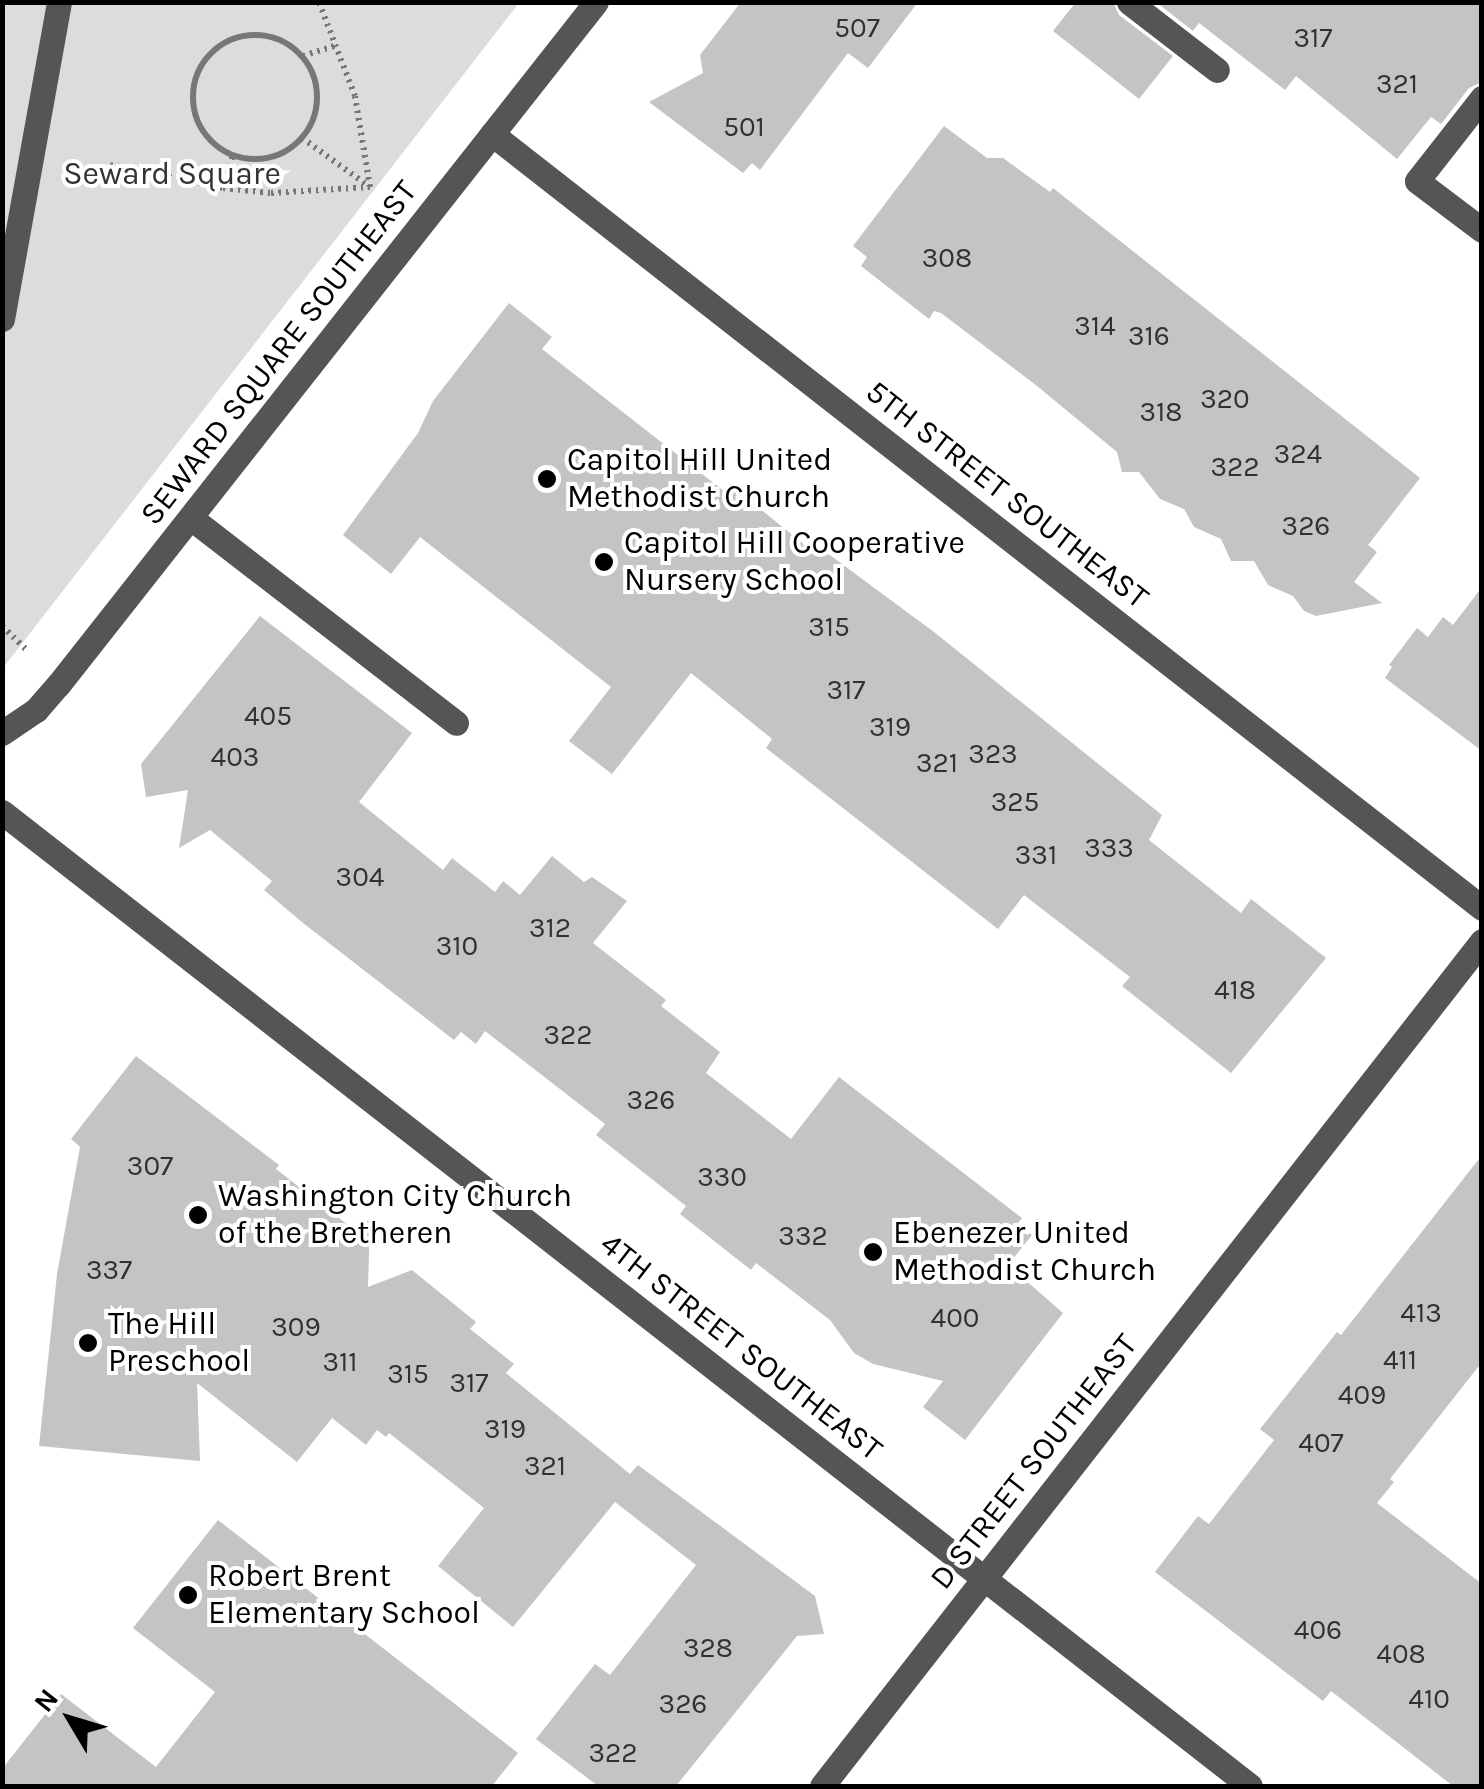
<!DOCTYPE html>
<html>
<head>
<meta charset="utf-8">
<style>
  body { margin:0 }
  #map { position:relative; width:1484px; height:1789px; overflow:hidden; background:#fff; font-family:Karla,sans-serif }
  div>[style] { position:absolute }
  .green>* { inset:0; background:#dcdcdc }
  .building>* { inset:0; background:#c4c4c4 }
  .path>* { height:6px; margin-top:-3px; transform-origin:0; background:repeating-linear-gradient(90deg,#777 0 2.5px,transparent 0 7.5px) }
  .path>.ring { margin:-3px; padding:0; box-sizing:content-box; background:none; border:6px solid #777; border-radius:50% }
  .minor>* { height:25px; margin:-12.5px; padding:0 12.5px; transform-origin:12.5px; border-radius:12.5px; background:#555 }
  .dots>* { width:28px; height:28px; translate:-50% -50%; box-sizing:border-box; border:5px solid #fff; border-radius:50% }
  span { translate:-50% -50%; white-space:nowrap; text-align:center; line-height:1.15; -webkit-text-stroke:8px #fff; paint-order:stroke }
  .number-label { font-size:28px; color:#313131 }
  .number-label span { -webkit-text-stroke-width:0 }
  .park-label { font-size:32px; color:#333 }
  .street-label { font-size:32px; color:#000 }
  .poi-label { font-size:32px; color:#000 }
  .left { translate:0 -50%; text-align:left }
  .frame { position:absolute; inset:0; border:5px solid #000; pointer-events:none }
  .north { position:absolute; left:20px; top:1669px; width:100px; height:100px; -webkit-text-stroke:8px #fff; paint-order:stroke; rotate:308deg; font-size:28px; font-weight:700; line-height:40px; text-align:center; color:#000 }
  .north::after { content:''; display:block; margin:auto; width:35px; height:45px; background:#000; clip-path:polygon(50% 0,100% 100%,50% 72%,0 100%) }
</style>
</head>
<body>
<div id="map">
  <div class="green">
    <i style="clip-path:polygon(3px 3px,519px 3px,3px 668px)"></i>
  </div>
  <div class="building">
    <i style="clip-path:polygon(741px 2px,918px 2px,868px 68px,848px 53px,760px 170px,752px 163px,743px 173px,649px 102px,703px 73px,700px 55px)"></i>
    <i style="clip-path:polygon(1076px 2px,1113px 2px,1119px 15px,1173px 56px,1139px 99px,1053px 31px)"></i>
    <i style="clip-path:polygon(1156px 2px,1482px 2px,1482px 82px,1469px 88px,1441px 124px,1431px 117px,1397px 159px,1296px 76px,1285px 90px,1199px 23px,1193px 31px)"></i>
    <i style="clip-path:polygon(944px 126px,987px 158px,1003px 158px,1050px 192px,1053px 188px,1420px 478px,1368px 545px,1377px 552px,1354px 582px,1382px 603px,1316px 616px,1304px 611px,1293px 596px,1268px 585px,1254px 561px,1231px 561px,1221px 539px,1194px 527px,1184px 509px,1160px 499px,1139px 472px,1122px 472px,1117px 452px,1037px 386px,941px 313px,934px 311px,929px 319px,861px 266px,867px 257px,853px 246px)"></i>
    <i style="clip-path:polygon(509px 303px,552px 337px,542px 349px,729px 495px,734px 488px,810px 549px,815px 544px,934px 632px,1162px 815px,1149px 840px,1241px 913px,1251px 899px,1326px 958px,1231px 1073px,1122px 986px,1130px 977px,1024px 895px,998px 929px,766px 748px,772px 739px,691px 673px,612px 774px,569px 741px,611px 687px,420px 537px,391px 574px,343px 535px,418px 433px,433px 401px)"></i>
    <i style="clip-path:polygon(1482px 587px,1482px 751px,1385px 678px,1392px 667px,1389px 665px,1417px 628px,1428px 637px,1443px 617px,1453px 625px)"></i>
    <i style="clip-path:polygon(260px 616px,412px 733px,359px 802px,443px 870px,452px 858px,495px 892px,503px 881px,520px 895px,552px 856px,584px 882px,592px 877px,627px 901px,593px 943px,666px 1000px,661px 1006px,720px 1052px,706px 1073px,791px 1139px,839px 1077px,1022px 1218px,1017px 1224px,1032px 1235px,1008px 1265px,1063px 1313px,965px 1440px,923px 1407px,943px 1381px,873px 1364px,854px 1353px,830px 1320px,756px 1263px,751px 1270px,680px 1214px,686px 1206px,596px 1135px,605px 1124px,485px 1031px,476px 1044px,461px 1032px,454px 1040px,303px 923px,264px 890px,272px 881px,210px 830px,179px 848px,188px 790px,146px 797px,141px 764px)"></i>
    <i style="clip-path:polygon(136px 1056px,279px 1165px,276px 1169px,348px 1225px,370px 1220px,368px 1287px,412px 1270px,476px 1322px,470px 1329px,514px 1364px,506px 1373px,630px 1474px,638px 1465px,815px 1596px,824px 1634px,797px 1636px,676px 1786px,598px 1786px,536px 1739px,595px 1664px,610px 1675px,696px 1565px,615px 1502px,513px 1627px,438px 1566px,484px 1508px,389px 1433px,386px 1437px,377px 1430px,366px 1445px,332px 1418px,297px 1462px,197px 1383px,200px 1461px,39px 1446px,57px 1274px,80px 1147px,71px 1139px)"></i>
    <i style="clip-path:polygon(1482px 1155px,1482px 1362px,1390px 1479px,1394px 1482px,1377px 1503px,1482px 1584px,1482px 1786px,1453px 1786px,1331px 1691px,1323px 1701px,1155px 1572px,1198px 1516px,1209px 1524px,1274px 1440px,1260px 1429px,1337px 1332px,1341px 1335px)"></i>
    <i style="clip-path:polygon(218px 1520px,518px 1753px,492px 1786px,2px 1786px,2px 1769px,61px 1694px,156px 1767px,215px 1692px,133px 1628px)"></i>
  </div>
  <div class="path">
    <i class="ring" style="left:193px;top:35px;width:118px;height:118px"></i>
    <i style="left:303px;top:56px;width:36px;rotate:-18deg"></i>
    <i style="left:302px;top:138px;width:84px;rotate:35.8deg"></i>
    <i style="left:110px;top:165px;width:115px;rotate:11.5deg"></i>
    <i style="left:223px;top:188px;width:48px;rotate:5.9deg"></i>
    <i style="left:271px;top:193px;width:99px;rotate:-3.5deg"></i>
    <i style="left:370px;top:187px;width:92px;rotate:-99.4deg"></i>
    <i style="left:355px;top:96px;width:101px;rotate:-111deg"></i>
    <i style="left:223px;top:188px;width:34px;rotate:-73deg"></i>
    <i style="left:2px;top:626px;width:36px;rotate:44deg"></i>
  </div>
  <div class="minor">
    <i style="left:1129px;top:2px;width:111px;rotate:37.7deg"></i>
    <i style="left:1482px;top:98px;width:105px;rotate:128.1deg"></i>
    <i style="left:1417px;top:181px;width:81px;rotate:37deg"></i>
    <i style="left:492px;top:134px;width:1257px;rotate:38.02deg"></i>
    <i style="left:2px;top:319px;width:322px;rotate:-79.8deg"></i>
    <i style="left:191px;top:518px;width:335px;rotate:37.7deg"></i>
    <i style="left:2px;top:733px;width:41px;rotate:-34.1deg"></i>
    <i style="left:36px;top:710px;width:33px;rotate:-49deg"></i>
    <i style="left:58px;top:685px;width:869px;rotate:-51.77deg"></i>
    <i style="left:2px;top:812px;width:1583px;rotate:37.97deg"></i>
    <i style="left:822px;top:1786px;width:1072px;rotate:-52.01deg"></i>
  </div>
  <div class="dots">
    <i style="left:547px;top:479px;background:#000"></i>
    <i style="left:604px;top:562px;background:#000"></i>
    <i style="left:198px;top:1215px;background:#000"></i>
    <i style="left:873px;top:1252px;background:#000"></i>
    <i style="left:88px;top:1343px;background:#000"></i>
    <i style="left:188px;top:1595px;background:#000"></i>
  </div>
  <div class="number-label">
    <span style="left:857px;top:28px">507</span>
    <span style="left:1313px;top:38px">317</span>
    <span style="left:1397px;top:84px">321</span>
    <span style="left:744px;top:127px">501</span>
    <span style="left:947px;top:258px">308</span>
    <span style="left:1095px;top:326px">314</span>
    <span style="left:1149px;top:336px">316</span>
    <span style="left:1225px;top:399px">320</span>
    <span style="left:1161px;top:412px">318</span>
    <span style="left:1298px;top:454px">324</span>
    <span style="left:1235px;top:467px">322</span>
    <span style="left:1306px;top:526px">326</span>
    <span style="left:829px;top:627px">315</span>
    <span style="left:846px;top:690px">317</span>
    <span style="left:268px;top:716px">405</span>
    <span style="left:890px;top:727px">319</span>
    <span style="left:993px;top:754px">323</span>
    <span style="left:235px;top:757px">403</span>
    <span style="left:937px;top:763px">321</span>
    <span style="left:1015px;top:802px">325</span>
    <span style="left:1109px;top:848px">333</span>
    <span style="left:1036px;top:855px">331</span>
    <span style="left:360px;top:877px">304</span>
    <span style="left:550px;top:928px">312</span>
    <span style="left:457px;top:946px">310</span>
    <span style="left:1235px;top:990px">418</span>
    <span style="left:568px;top:1035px">322</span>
    <span style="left:651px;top:1100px">326</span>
    <span style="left:150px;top:1166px">307</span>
    <span style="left:722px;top:1177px">330</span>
    <span style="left:803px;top:1236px">332</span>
    <span style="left:109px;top:1270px">337</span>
    <span style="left:1421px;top:1313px">413</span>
    <span style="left:955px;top:1318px">400</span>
    <span style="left:296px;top:1327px">309</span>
    <span style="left:1400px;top:1360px">411</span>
    <span style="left:340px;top:1362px">311</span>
    <span style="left:408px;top:1374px">315</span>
    <span style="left:469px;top:1383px">317</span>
    <span style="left:1362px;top:1395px">409</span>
    <span style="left:505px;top:1429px">319</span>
    <span style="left:1321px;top:1443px">407</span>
    <span style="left:545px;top:1466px">321</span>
    <span style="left:1318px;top:1630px">406</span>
    <span style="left:708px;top:1648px">328</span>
    <span style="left:1401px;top:1654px">408</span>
    <span style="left:1429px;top:1699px">410</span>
    <span style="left:683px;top:1704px">326</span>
    <span style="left:613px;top:1753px">322</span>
  </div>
  <div class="park-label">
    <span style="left:172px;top:174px">Seward Square</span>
  </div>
  <div class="street-label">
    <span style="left:279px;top:353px;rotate:-52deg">SEWARD SQUARE SOUTHEAST</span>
    <span style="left:1007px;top:495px;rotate:38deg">5TH STREET SOUTHEAST</span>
    <span style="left:741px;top:1347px;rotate:38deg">4TH STREET SOUTHEAST</span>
    <span style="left:1034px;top:1462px;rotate:-52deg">D STREET SOUTHEAST</span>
  </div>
  <div class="poi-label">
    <span class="left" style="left:567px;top:479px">Capitol Hill United<br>Methodist Church</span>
    <span class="left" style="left:624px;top:562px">Capitol Hill Cooperative<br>Nursery School</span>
    <span class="left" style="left:218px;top:1215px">Washington City Church<br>of the Bretheren</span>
    <span class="left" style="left:893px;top:1252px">Ebenezer United<br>Methodist Church</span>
    <span class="left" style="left:108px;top:1343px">The Hill<br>Preschool</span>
    <span class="left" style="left:208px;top:1595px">Robert Brent<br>Elementary School</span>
  </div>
  <div class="frame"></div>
  <div class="north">N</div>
</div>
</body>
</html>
